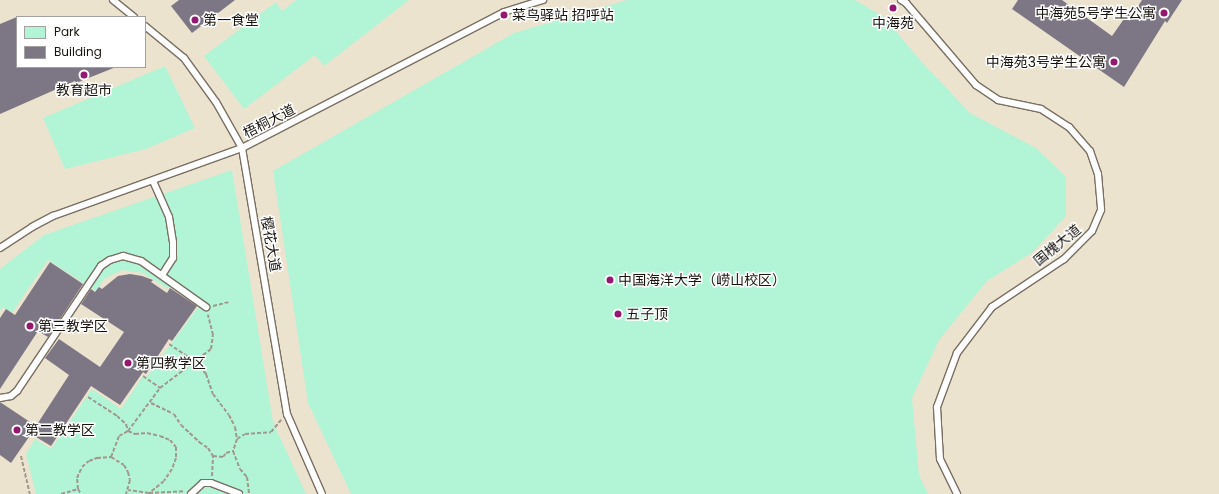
<!DOCTYPE html>
<html>
<head>
<meta charset="utf-8">
<style>
  body { margin:0 }
  #map { position:relative; width:1219px; height:494px; overflow:hidden; background:#fcf0e1; font-family:Poppins,"Noto Sans SC",sans-serif }
  div>[style] { position:absolute }
  .education>* { inset:0; background:#ece3ce }
  .green>* { inset:0; background:#b2f4d6 }
  .building>* { inset:0; background:#7d7684 }
  .path>* { height:2px; margin-top:-1px; transform-origin:0; background:repeating-linear-gradient(90deg,#a1988d 0 4px,transparent 0 6px) }
  .roads { filter:drop-shadow(1px 0 #796f62) drop-shadow(-1px 0 #796f62) drop-shadow(0 1px #796f62) drop-shadow(0 -1px #796f62) }
  .service>* { height:6px; margin:-3px; padding:0 3px; transform-origin:3px; border-radius:3px; background:#fff }
  .dots>* { width:11px; height:11px; translate:-50% -50%; box-sizing:border-box; border:2px solid #fff; border-radius:50% }
  span { translate:-50% -50%; white-space:nowrap; text-align:center; line-height:1.15; -webkit-text-stroke:3px #fff; paint-order:stroke }
  .poi-label { font-size:14px; color:#18140f }
  .right { translate:-100% -50%; text-align:right }
  .left { translate:0 -50%; text-align:left }
  .street-label { font-size:14px; color:#18140f }
  .legend { position:absolute; left:16px; top:16px; width:130px; height:52px; box-sizing:border-box; background:#fff; border:1px solid #a3a19f; margin:0; padding:5px 7px; list-style:none; font-size:12px; color:#18140f }
  .legend li { display:flex; align-items:center; gap:8px; height:20px }
  .legend b { width:20px; border:1px solid #a3a19f }
</style>
</head>
<body>
<div id="map">
  <div class="education">
    <i style="clip-path:polygon(evenodd,0 0,1219px 0,1219px 494px,0 494px,0 0,17px 17px,145px 17px,145px 67px,17px 67px,17px 17px)"></i>
  </div>
  <div class="green">
    <i style="clip-path:polygon(296px 0,409px 0,324px 66px,315px 55px,244px 109px,204px 56px,276px 2px,282px 11px)"></i>
    <i style="clip-path:polygon(627px 0,855px 0,884px 17px,919px 59px,970px 113px,1036px 148px,1066px 177px,1066px 216px,1033px 252px,987px 281px,939px 340px,912px 398px,919px 475px,928px 494px,351px 494px,308px 403px,273px 171px,514px 33px)"></i>
    <i style="clip-path:polygon(165px 66px,195px 128px,146px 149px,65px 169px,43px 118px)"></i>
    <i style="clip-path:polygon(232px 170px,273px 422px,306px 494px,36px 494px,26px 454px,35px 439px,51px 449px,92px 389px,121px 409px,143px 376px,146px 378px,199px 306px,170px 287px,168px 289px,143px 273px,122px 270px,104px 279px,96px 291px,48px 260px,12px 313px,3px 307px,0 311px,0 269px,44px 235px)"></i>
  </div>
  <div class="building">
    <i style="clip-path:polygon(179px 0,235px 0,192px 33px,171px 6px)"></i>
    <i style="clip-path:polygon(1018px 0,1062px 0,1112px 36px,1133px 6px,1137px 8px,1142px 0,1182px 0,1167px 23px,1165px 21px,1124px 87px,1012px 9px)"></i>
    <i style="clip-path:polygon(17px 17px,17px 67px,116px 67px,76px 83px,75px 81px,0 114px,0 24px)"></i>
    <i style="clip-path:polygon(50px 262px,83px 284px,48px 337px,38px 331px,0 389px,0 318px,6px 309px,15px 315px)"></i>
    <i style="clip-path:polygon(130px 274px,142px 276px,153px 280px,151px 282px,167px 293px,170px 288px,197px 306px,172px 341px,169px 339px,146px 374px,143px 372px,120px 405px,91px 386px,51px 446px,31px 434px,11px 463px,0 455px,0 402px,36px 426px,69px 375px,45px 358px,59px 339px,100px 367px,124px 332px,81px 304px,91px 289px,95px 292px,99px 287px,102px 289px,118px 276px)"></i>
  </div>
  <div class="path">
    <i style="left:213px;top:306px;width:16px;rotate:-14deg"></i>
    <i style="left:169px;top:344px;width:32px;rotate:34deg"></i>
    <i style="left:196px;top:362px;width:16px;rotate:50deg"></i>
    <i style="left:206px;top:374px;width:21px;rotate:71deg"></i>
    <i style="left:213px;top:394px;width:26px;rotate:53deg"></i>
    <i style="left:229px;top:415px;width:13px;rotate:63deg"></i>
    <i style="left:235px;top:427px;width:12px;rotate:81deg"></i>
    <i style="left:237px;top:439px;width:13px;rotate:108deg"></i>
    <i style="left:143px;top:376px;width:21px;rotate:35deg"></i>
    <i style="left:88px;top:397px;width:35px;rotate:33deg"></i>
    <i style="left:117px;top:416px;width:12px;rotate:42deg"></i>
    <i style="left:126px;top:424px;width:7px;rotate:74deg"></i>
    <i style="left:128px;top:431px;width:8px;rotate:23deg"></i>
    <i style="left:135px;top:434px;width:12px;rotate:-5deg"></i>
    <i style="left:147px;top:433px;width:13px;rotate:13deg"></i>
    <i style="left:160px;top:436px;width:11px;rotate:22deg"></i>
    <i style="left:170px;top:440px;width:9px;rotate:49deg"></i>
    <i style="left:176px;top:447px;width:11px;rotate:90deg"></i>
    <i style="left:176px;top:458px;width:12px;rotate:110deg"></i>
    <i style="left:172px;top:469px;width:14px;rotate:124deg"></i>
    <i style="left:164px;top:481px;width:19px;rotate:141deg"></i>
    <i style="left:149px;top:493px;width:21px;rotate:-172deg"></i>
    <i style="left:151px;top:403px;width:25px;rotate:26deg"></i>
    <i style="left:174px;top:414px;width:13px;rotate:58deg"></i>
    <i style="left:181px;top:425px;width:25px;rotate:43deg"></i>
    <i style="left:199px;top:442px;width:11px;rotate:34deg"></i>
    <i style="left:208px;top:448px;width:9px;rotate:58deg"></i>
    <i style="left:237px;top:439px;width:9px;rotate:-32deg"></i>
    <i style="left:245px;top:434px;width:26px;rotate:-4deg"></i>
    <i style="left:271px;top:432px;width:16px;rotate:-50deg"></i>
    <i style="left:21px;top:456px;width:39px;rotate:77deg"></i>
    <i style="left:111px;top:457px;width:15px;rotate:32deg"></i>
    <i style="left:124px;top:465px;width:8px;rotate:60deg"></i>
    <i style="left:128px;top:472px;width:8px;rotate:76deg"></i>
    <i style="left:130px;top:480px;width:15px;rotate:106deg"></i>
    <i style="left:212px;top:476px;width:20px;rotate:-87deg"></i>
    <i style="left:213px;top:456px;width:10px;rotate:6deg"></i>
    <i style="left:223px;top:457px;width:5px;rotate:-53deg"></i>
    <i style="left:226px;top:453px;width:7px;rotate:-16deg"></i>
    <i style="left:233px;top:451px;width:19px;rotate:69deg"></i>
    <i style="left:240px;top:469px;width:11px;rotate:49deg"></i>
    <i style="left:247px;top:477px;width:17px;rotate:83deg"></i>
    <i style="left:78px;top:489px;width:6px;rotate:59deg"></i>
    <i style="left:149px;top:493px;width:35px;rotate:-3deg"></i>
    <i style="left:61px;top:494px;width:18px;rotate:-16deg"></i>
    <i style="left:78px;top:489px;width:11px;rotate:-95deg"></i>
    <i style="left:77px;top:478px;width:12px;rotate:-66deg"></i>
    <i style="left:82px;top:467px;width:9px;rotate:-41deg"></i>
    <i style="left:89px;top:461px;width:9px;rotate:-21deg"></i>
    <i style="left:97px;top:458px;width:14px;rotate:-4deg"></i>
    <i style="left:111px;top:457px;width:22px;rotate:-69deg"></i>
    <i style="left:119px;top:436px;width:10px;rotate:-29deg"></i>
    <i style="left:128px;top:431px;width:54px;rotate:-53.3deg"></i>
    <i style="left:160px;top:388px;width:64px;rotate:-37.4deg"></i>
    <i style="left:211px;top:349px;width:14px;rotate:-82deg"></i>
    <i style="left:213px;top:335px;width:21px;rotate:-104deg"></i>
  </div>
  <div class="roads">
    <div class="service">
      <i style="left:113px;top:0;width:27px;rotate:39deg"></i>
      <i style="left:901px;top:0;width:6px;rotate:31deg"></i>
      <i style="left:906px;top:3px;width:108px;rotate:49.5deg"></i>
      <i style="left:976px;top:85px;width:27px;rotate:34deg"></i>
      <i style="left:998px;top:100px;width:44px;rotate:11.8deg"></i>
      <i style="left:1041px;top:109px;width:33px;rotate:33deg"></i>
      <i style="left:1069px;top:127px;width:32px;rotate:49deg"></i>
      <i style="left:1090px;top:151px;width:24px;rotate:71deg"></i>
      <i style="left:1098px;top:174px;width:36px;rotate:85deg"></i>
      <i style="left:1101px;top:210px;width:23px;rotate:113deg"></i>
      <i style="left:1092px;top:231px;width:40px;rotate:135deg"></i>
      <i style="left:1064px;top:259px;width:87px;rotate:146.3deg"></i>
      <i style="left:992px;top:307px;width:58px;rotate:127.3deg"></i>
      <i style="left:957px;top:353px;width:58px;rotate:110.3deg"></i>
      <i style="left:937px;top:407px;width:52px;rotate:86.7deg"></i>
      <i style="left:940px;top:459px;width:39px;rotate:64deg"></i>
      <i style="left:145px;top:26px;width:50px;rotate:39.4deg"></i>
      <i style="left:184px;top:58px;width:54px;rotate:54deg"></i>
      <i style="left:216px;top:102px;width:53px;rotate:60.5deg"></i>
      <i style="left:242px;top:148px;width:270px;rotate:80.4deg"></i>
      <i style="left:287px;top:414px;width:87px;rotate:66.4deg"></i>
      <i style="left:153px;top:181px;width:39px;rotate:66deg"></i>
      <i style="left:169px;top:217px;width:25px;rotate:81deg"></i>
      <i style="left:173px;top:242px;width:16px;rotate:90deg"></i>
      <i style="left:173px;top:258px;width:20px;rotate:123deg"></i>
      <i style="left:0;top:248px;width:38px;rotate:-33deg"></i>
      <i style="left:32px;top:227px;width:24px;rotate:-28deg"></i>
      <i style="left:53px;top:216px;width:201px;rotate:-19.8deg"></i>
      <i style="left:242px;top:148px;width:295px;rotate:-27.4deg"></i>
      <i style="left:504px;top:12px;width:41px;rotate:-17.1deg"></i>
      <i style="left:0;top:398px;width:11px;rotate:-10deg"></i>
      <i style="left:11px;top:396px;width:8px;rotate:-40deg"></i>
      <i style="left:17px;top:391px;width:151px;rotate:-56.1deg"></i>
      <i style="left:101px;top:266px;width:11px;rotate:-34deg"></i>
      <i style="left:110px;top:260px;width:14px;rotate:-17deg"></i>
      <i style="left:123px;top:256px;width:19px;rotate:16deg"></i>
      <i style="left:141px;top:261px;width:80px;rotate:35.3deg"></i>
      <i style="left:191px;top:494px;width:16px;rotate:-43deg"></i>
      <i style="left:203px;top:483px;width:8px"></i>
      <i style="left:211px;top:483px;width:30px;rotate:21deg"></i>
    </div>
  </div>
  <div class="dots">
    <i style="left:893px;top:8px;background:#951771"></i>
    <i style="left:1164px;top:13px;background:#951771"></i>
    <i style="left:504px;top:15px;background:#951771"></i>
    <i style="left:195px;top:20px;background:#951771"></i>
    <i style="left:1114px;top:62px;background:#951771"></i>
    <i style="left:84px;top:75px;background:#951771"></i>
    <i style="left:610px;top:280px;background:#951771"></i>
    <i style="left:618px;top:314px;background:#951771"></i>
    <i style="left:30px;top:326px;background:#951771"></i>
    <i style="left:128px;top:363px;background:#951771"></i>
    <i style="left:17px;top:430px;background:#951771"></i>
  </div>
  <div class="poi-label">
    <span class="right" style="left:1156px;top:13px">中海苑5号学生公寓</span>
    <span class="left" style="left:512px;top:15px">菜鸟驿站 招呼站</span>
    <span class="left" style="left:203px;top:20px">第一食堂</span>
    <span style="left:893px;top:23px">中海苑</span>
    <span class="right" style="left:1106px;top:62px">中海苑3号学生公寓</span>
    <span style="left:84px;top:90px">教育超市</span>
    <span class="left" style="left:618px;top:280px">中国海洋大学（崂山校区）</span>
    <span class="left" style="left:626px;top:314px">五子顶</span>
    <span class="left" style="left:38px;top:326px">第三教学区</span>
    <span class="left" style="left:136px;top:363px">第四教学区</span>
    <span class="left" style="left:25px;top:430px">第二教学区</span>
  </div>
  <div class="street-label">
    <span style="left:269px;top:121px;rotate:-27deg">梧桐大道</span>
    <span style="left:271px;top:244px;rotate:80deg">樱花大道</span>
    <span style="left:1057px;top:245px;rotate:-39deg">国槐大道</span>
  </div>
  <ul class="legend">
  <li><b style="height:11px;background:#b2f4d6"></b>Park</li>
  <li><b style="height:11px;background:#7d7684"></b>Building</li>
  </ul>
</div>
</body>
</html>
